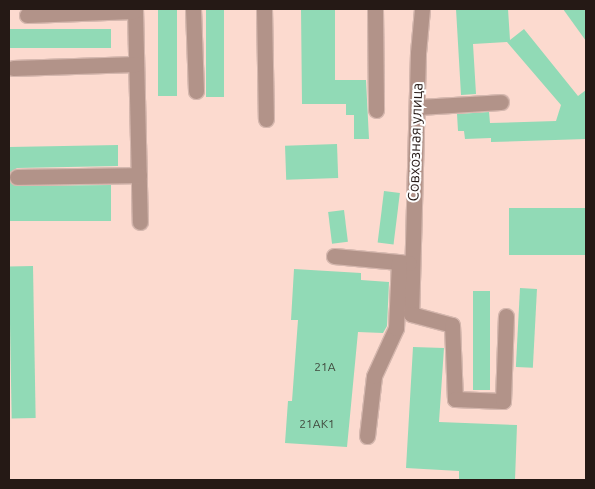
<!DOCTYPE html>
<html>
<head>
<meta charset="utf-8">
<style>
  body { margin:0 }
  #map { position:relative; width:595px; height:489px; overflow:hidden; background:#fcdacf; font-family:Ubuntu,sans-serif }
  div>[style] { position:absolute }
  .building>* { inset:0; background:#91dab6; transform-origin:0 0 }
  .roads { filter:drop-shadow(1px 0 #d5b7ae) drop-shadow(-1px 0 #d5b7ae) drop-shadow(0 1px #d5b7ae) drop-shadow(0 -1px #d5b7ae) }
  .minor>* { height:15px; margin:-7.5px; padding:0 7.5px; transform-origin:7.5px; border-radius:7.5px; background:#b29389 }
  span { translate:-50% -50%; white-space:nowrap; text-align:center; line-height:1.15; -webkit-text-stroke:4px #fff; paint-order:stroke }
  .number-label { font-size:12px; color:#40493d }
  .number-label span { -webkit-text-stroke-width:0 }
  .street-label { font-size:15px; color:#251915 }
  .frame { position:absolute; inset:0; border:10px solid #251915; pointer-events:none }
</style>
</head>
<body>
<div id="map">
  <div class="building">
    <i style="left:158px;top:9px;width:19px;height:87px"></i>
    <i style="left:206px;top:9px;width:18px;height:88px"></i>
    <i style="clip-path:polygon(301px 9px,335px 9px,335px 80px,366px 80px,369px 139px,354px 139px,354px 115px,346px 115px,346px 104px,302px 104px)"></i>
    <i style="clip-path:polygon(456px 9px,508px 9px,510px 40px,524px 29px,578px 96px,586px 90px,586px 139px,491px 142px,491px 138px,465px 139px,464px 131px,458px 131px,457px 114px,489px 112px,490px 123px,556px 121px,561px 105px,507px 42px,473px 44px,476px 94px,461px 95px)"></i>
    <i style="clip-path:polygon(563px 9px,586px 9px,586px 41px)"></i>
    <i style="left:111px;top:29px;width:19px;height:102px;rotate:90deg"></i>
    <i style="left:337px;top:144px;width:34px;height:52px;rotate:88deg"></i>
    <i style="clip-path:polygon(118px 145px,118px 166px,17px 168px,9px 173px,9px 147px)"></i>
    <i style="clip-path:polygon(9px 181px,17px 186px,111px 185px,111px 221px,9px 221px)"></i>
    <i style="left:384px;top:191px;width:16px;height:52px;rotate:7deg"></i>
    <i style="left:509px;top:208px;width:77px;height:47px"></i>
    <i style="left:344px;top:210px;width:32px;height:16px;rotate:83deg"></i>
    <i style="left:33px;top:266px;width:152px;height:24px;rotate:89deg"></i>
    <i style="clip-path:polygon(294px 269px,361px 273px,361px 280px,389px 282px,387px 326px,383px 333px,358px 332px,347px 447px,285px 443px,288px 401px,292px 401px,298px 320px,291px 320px)"></i>
    <i style="left:520px;top:288px;width:17px;height:79px;rotate:3deg"></i>
    <i style="left:473px;top:291px;width:17px;height:99px"></i>
    <i style="clip-path:polygon(413px 347px,444px 348px,439px 422px,517px 425px,515px 480px,459px 480px,459px 471px,406px 468px)"></i>
  </div>
  <div class="roads">
    <div class="minor">
      <i style="left:135px;top:9px;width:213px;rotate:88.7deg"></i>
      <i style="left:193px;top:9px;width:82px;rotate:87.9deg"></i>
      <i style="left:264px;top:9px;width:110px;rotate:89deg"></i>
      <i style="left:375px;top:9px;width:101px;rotate:89.4deg"></i>
      <i style="left:422px;top:9px;width:44px;rotate:95.2deg"></i>
      <i style="left:418px;top:53px;width:261px;rotate:91.5deg"></i>
      <i style="left:411px;top:314px;width:42px;rotate:15deg"></i>
      <i style="left:452px;top:325px;width:74px;rotate:87.7deg"></i>
      <i style="left:455px;top:399px;width:48px;rotate:2.4deg"></i>
      <i style="left:503px;top:401px;width:85px;rotate:-88deg"></i>
      <i style="left:27px;top:15px;width:107px;rotate:-2.1deg"></i>
      <i style="left:13px;top:68px;width:123px;rotate:-1.9deg"></i>
      <i style="left:418px;top:107px;width:83px;rotate:-3.4deg"></i>
      <i style="left:17px;top:177px;width:122px;rotate:-0.9deg"></i>
      <i style="left:334px;top:256px;width:75px;rotate:5.3deg"></i>
      <i style="left:367px;top:436px;width:60px;rotate:-83.3deg"></i>
      <i style="left:374px;top:376px;width:53px;rotate:-65.4deg"></i>
      <i style="left:396px;top:328px;width:66px;rotate:-87.4deg"></i>
    </div>
  </div>
  <div class="number-label">
    <span style="left:325px;top:367px">21А</span>
    <span style="left:317px;top:424px">21АК1</span>
  </div>
  <div class="street-label">
    <span style="left:415px;top:142px;rotate:-88deg">Совхозная улица</span>
  </div>
  <div class="frame"></div>
</div>
</body>
</html>
